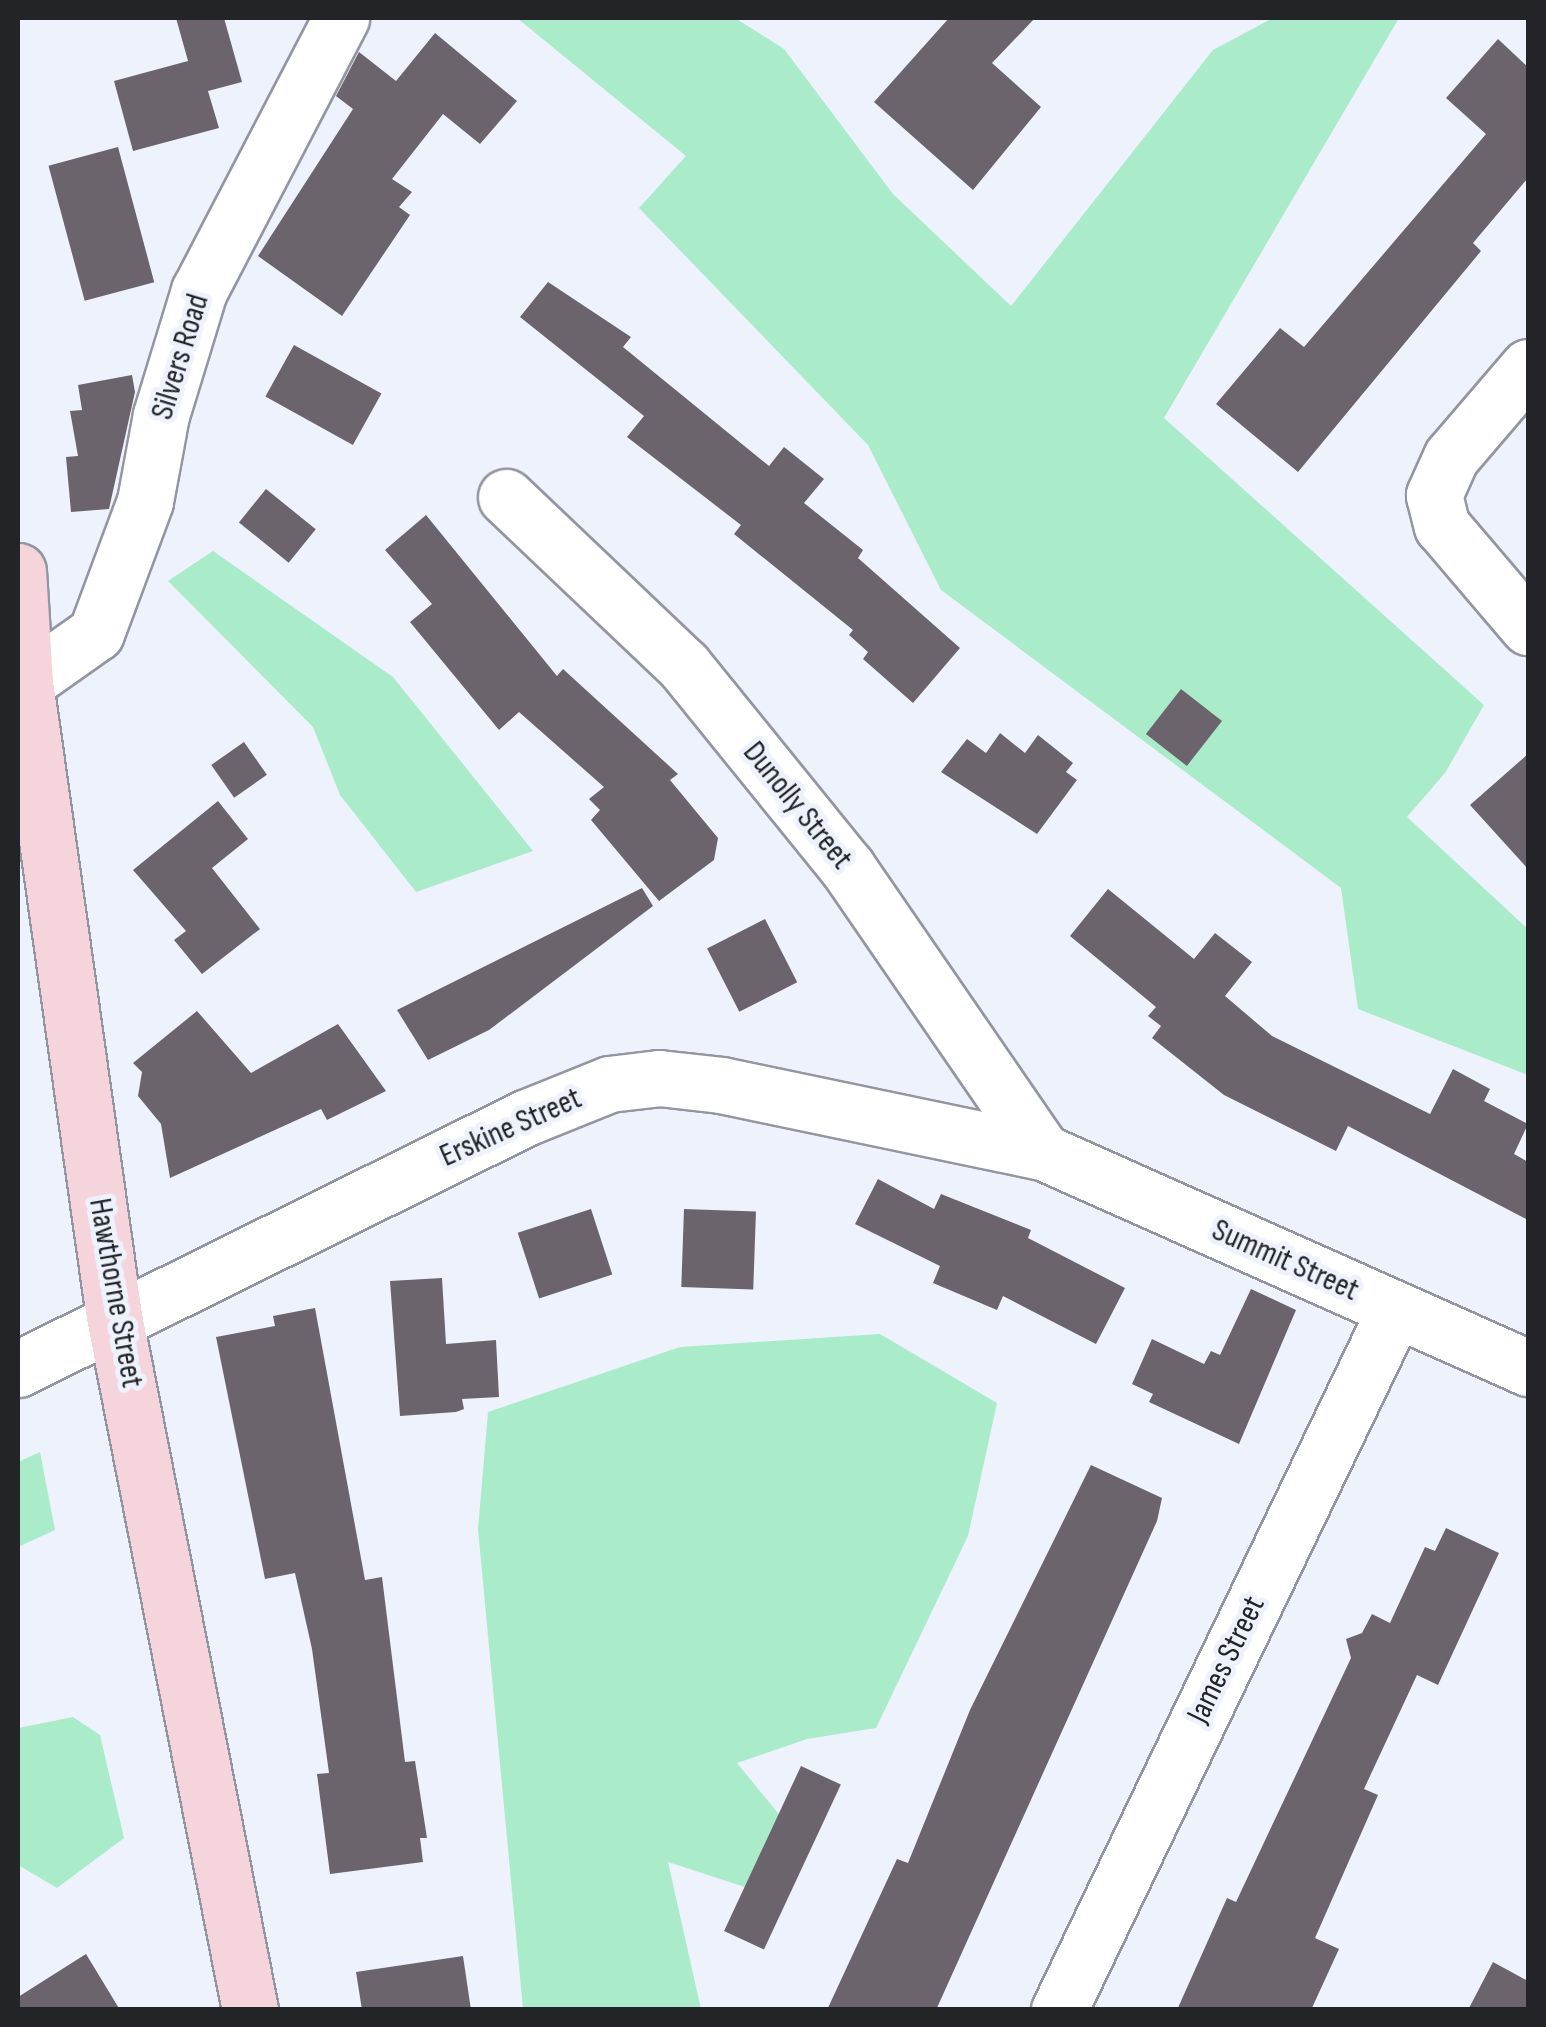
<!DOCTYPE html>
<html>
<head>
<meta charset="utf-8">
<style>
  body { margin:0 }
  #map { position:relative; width:1546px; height:2027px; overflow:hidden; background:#eef2fd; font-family:"Sofia Sans Condensed",sans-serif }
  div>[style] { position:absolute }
  .green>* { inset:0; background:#aaebc9 }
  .building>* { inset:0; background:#6b646c; transform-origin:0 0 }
  .roads { filter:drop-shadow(2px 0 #9396a0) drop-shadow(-2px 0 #9396a0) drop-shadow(0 2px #9396a0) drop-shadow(0 -2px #9396a0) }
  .street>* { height:55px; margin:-27.5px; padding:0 27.5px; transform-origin:27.5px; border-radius:27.5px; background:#fff }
  .secondary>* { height:55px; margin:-27.5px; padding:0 27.5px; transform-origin:27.5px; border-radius:27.5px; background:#f5d4dc }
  span { translate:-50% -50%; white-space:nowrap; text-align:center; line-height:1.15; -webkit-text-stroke:10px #eef2fd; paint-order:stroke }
  .street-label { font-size:32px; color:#222427 }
  .frame { position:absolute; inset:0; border:20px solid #222427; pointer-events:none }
</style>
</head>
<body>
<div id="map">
  <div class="green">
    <i style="clip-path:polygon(517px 18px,735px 18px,784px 49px,893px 194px,1011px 306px,1213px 50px,1273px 18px,1399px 18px,1164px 418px,1484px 705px,1445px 773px,1407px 817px,1528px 929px,1528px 1075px,1358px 1009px,1341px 888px,941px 590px,868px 445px,639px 208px,686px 156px)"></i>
    <i style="clip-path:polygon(213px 551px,393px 677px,533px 851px,416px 892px,340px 795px,313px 727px,168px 581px)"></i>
    <i style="clip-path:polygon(880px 1334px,997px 1403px,968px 1536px,876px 1728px,807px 1739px,737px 1763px,804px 1845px,785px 1900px,668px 1862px,701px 2009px,523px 2009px,478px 1529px,488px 1412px,680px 1347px)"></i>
    <i style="clip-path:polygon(40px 1452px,55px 1530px,18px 1547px,18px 1462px)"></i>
    <i style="clip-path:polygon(73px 1717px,100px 1735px,124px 1838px,57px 1888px,18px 1865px,18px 1728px)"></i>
  </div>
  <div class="building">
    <i style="clip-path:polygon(176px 18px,224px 18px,242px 82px,208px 91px,219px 128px,133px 151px,114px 81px,188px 61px)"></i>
    <i style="clip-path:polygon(949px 18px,1035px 18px,992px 63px,1041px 107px,973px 190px,874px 102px)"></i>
    <i style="clip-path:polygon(435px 33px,517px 101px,480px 144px,443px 114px,392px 179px,412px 192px,399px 207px,410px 215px,342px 316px,258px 256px,353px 109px,336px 96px,359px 52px,396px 81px)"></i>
    <i style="clip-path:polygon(1498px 39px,1528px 67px,1528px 178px,1473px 243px,1481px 251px,1298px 472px,1216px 404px,1280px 328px,1304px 347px,1486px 134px,1446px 98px)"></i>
    <i style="left:118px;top:147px;width:140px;height:72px;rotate:75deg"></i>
    <i style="clip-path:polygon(548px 282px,631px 337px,623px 347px,769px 466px,784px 447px,824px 479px,804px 503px,863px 550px,858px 558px,960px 648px,913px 703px,863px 659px,868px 652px,849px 635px,853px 630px,734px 534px,741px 525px,627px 437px,644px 416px,520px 317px)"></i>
    <i style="left:294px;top:345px;width:100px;height:59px;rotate:29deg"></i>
    <i style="clip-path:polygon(132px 375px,135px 392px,109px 509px,71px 512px,66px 457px,78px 456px,70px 411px,82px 410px,78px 385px)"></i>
    <i style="left:266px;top:489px;width:64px;height:43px;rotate:39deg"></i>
    <i style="clip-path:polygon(426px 515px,557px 676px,563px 669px,678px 774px,670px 780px,718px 838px,714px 860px,659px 901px,591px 820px,600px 810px,589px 799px,604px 787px,519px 712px,499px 730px,410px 622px,432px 604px,385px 550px)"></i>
    <i style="left:1181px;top:689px;width:52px;height:57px;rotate:38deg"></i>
    <i style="clip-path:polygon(1000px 733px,1025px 753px,1038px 735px,1073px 763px,1066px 772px,1077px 780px,1037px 834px,941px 772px,967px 739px,986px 753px)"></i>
    <i style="left:244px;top:742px;width:40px;height:40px;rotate:55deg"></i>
    <i style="clip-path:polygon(1528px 754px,1528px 869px,1470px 805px)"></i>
    <i style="clip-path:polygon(218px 801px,248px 839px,212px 868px,260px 929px,202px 974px,174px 940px,186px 931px,133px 870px)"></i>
    <i style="clip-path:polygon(642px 888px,653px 906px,489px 1030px,428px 1060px,397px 1010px)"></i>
    <i style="clip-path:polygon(1108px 889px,1194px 959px,1215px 933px,1252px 962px,1225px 996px,1272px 1036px,1430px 1114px,1453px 1069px,1490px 1089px,1484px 1101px,1528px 1124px,1514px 1154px,1528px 1162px,1528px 1220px,1348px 1126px,1336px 1151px,1224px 1095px,1152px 1038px,1161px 1026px,1148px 1016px,1156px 1007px,1070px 936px)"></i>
    <i style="left:765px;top:919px;width:71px;height:65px;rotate:63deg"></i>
    <i style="clip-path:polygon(197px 1011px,251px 1073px,338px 1024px,386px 1091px,327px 1120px,321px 1109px,170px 1178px,161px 1124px,138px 1096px,142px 1072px,133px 1063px)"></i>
    <i style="clip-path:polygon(878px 1179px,934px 1209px,941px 1194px,1031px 1230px,1028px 1238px,1125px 1288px,1096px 1344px,1003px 1296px,997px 1310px,933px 1283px,940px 1266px,855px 1224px)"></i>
    <i style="left:591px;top:1209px;width:69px;height:77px;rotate:72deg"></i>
    <i style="left:684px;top:1209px;width:72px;height:78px;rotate:2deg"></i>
    <i style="clip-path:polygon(442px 1278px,446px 1344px,496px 1340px,499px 1397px,462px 1399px,464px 1409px,456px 1412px,400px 1416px,390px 1281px)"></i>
    <i style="clip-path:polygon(1251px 1289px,1296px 1310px,1239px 1444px,1149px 1402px,1153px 1394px,1132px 1384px,1152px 1339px,1204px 1364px,1211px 1351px,1220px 1355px)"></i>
    <i style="clip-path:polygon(315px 1308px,365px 1580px,382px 1577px,405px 1762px,415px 1761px,427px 1838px,420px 1838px,423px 1862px,330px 1874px,317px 1774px,329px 1773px,312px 1649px,295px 1573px,265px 1579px,216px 1337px,275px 1326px,273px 1316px)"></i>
    <i style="clip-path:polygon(1091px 1465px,1162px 1498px,1157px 1521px,936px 2010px,827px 2010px,897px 1859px,908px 1863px,970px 1710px)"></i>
    <i style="clip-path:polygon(1446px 1528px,1499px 1553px,1438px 1685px,1417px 1675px,1364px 1789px,1378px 1795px,1315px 1938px,1339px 1949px,1311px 2010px,1177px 2010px,1227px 1898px,1236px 1902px,1351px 1658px,1346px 1639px,1362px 1633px,1372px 1614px,1390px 1623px,1425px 1547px,1435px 1551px)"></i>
    <i style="left:801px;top:1766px;width:44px;height:182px;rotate:25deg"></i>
    <i style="clip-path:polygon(86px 1954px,120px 2010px,18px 2010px,18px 1997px)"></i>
    <i style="clip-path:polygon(463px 1956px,471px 2010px,362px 2010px,356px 1972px)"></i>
    <i style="clip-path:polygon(1493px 1962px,1528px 1981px,1528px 2010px,1468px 2010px)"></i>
  </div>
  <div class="roads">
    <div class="street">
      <i style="left:1528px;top:367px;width:118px;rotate:130.5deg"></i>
      <i style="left:1451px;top:457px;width:42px;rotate:114.1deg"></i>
      <i style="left:1434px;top:495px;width:32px;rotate:76deg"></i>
      <i style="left:1442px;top:526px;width:133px;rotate:49.6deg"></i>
      <i style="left:506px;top:497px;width:245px;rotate:43.5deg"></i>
      <i style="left:684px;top:666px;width:259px;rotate:51deg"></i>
      <i style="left:847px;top:867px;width:346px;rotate:55.5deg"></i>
      <i style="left:25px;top:683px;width:87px;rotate:-35.2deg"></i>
      <i style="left:96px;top:633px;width:141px;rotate:-69.6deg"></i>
      <i style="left:145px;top:501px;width:87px;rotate:-79.5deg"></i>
      <i style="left:161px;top:415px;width:130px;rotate:-73deg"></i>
      <i style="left:199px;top:291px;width:308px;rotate:-62.5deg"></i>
      <i style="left:18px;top:1369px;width:566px;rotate:-26.34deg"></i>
      <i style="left:525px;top:1118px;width:91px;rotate:-22deg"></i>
      <i style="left:609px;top:1084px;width:50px;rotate:-6.8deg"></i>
      <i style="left:659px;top:1078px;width:62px;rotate:6.4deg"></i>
      <i style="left:721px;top:1085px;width:329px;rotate:11.8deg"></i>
      <i style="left:1043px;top:1152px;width:531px;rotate:24.01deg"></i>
      <i style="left:1059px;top:2010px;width:776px;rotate:-64.36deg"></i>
    </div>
    <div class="secondary">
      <i style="left:18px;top:571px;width:112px;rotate:86.4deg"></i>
      <i style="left:25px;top:683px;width:639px;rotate:82deg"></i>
      <i style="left:114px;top:1316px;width:707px;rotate:78.91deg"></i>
    </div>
  </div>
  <div class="street-label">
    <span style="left:181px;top:357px;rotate:-73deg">Silvers Road</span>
    <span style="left:797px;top:806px;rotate:51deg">Dunolly Street</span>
    <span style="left:511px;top:1128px;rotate:-24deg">Erskine Street</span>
    <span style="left:1285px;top:1261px;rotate:24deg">Summit Street</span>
    <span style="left:115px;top:1293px;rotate:80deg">Hawthorne Street</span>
    <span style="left:1227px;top:1660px;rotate:-64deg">James Street</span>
  </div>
  <div class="frame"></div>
</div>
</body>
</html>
